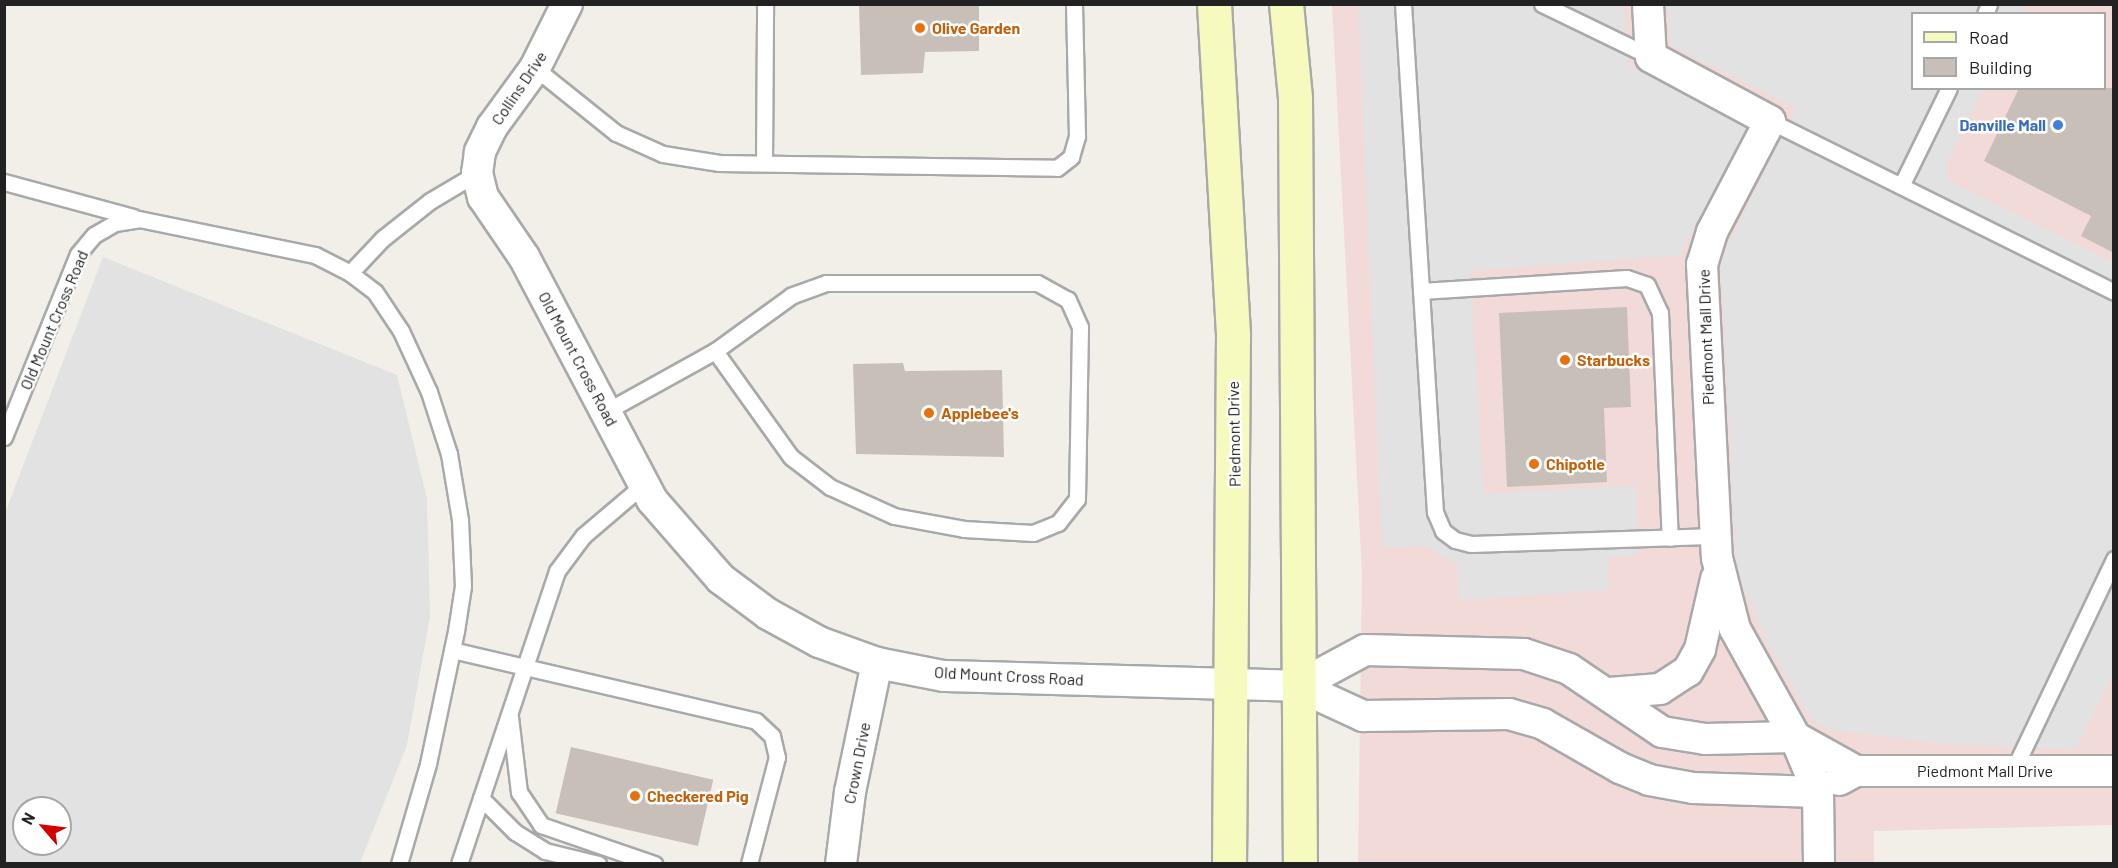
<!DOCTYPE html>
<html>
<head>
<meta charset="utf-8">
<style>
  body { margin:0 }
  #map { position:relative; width:2118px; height:868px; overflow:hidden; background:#f2efe9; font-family:Barlow,sans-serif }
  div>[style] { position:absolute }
  .commercial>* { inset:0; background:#f2dad9 }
  .parking>* { inset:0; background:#e2e2e2 }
  .building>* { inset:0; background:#c7bfb8; transform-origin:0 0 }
  .roads { filter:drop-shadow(2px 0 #a9a9a9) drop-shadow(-2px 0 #a9a9a9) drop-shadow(0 2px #a9a9a9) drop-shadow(0 -2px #a9a9a9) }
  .service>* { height:15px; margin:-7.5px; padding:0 7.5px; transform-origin:7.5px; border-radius:7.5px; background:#fff }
  .minor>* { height:30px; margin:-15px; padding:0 15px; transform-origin:15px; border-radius:15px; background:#fff }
  .secondary>* { height:33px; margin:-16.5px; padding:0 16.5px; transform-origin:16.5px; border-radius:16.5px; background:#f7fabf }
  .dots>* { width:16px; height:16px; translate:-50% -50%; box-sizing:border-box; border:3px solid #fff; border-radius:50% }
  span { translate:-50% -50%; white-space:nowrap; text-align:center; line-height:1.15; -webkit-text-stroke:5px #fff; paint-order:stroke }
  .food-label { font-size:16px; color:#c56008; font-weight:700 }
  .left { translate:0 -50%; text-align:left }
  .street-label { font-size:16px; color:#222 }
  .shop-label { font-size:16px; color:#366cbe; font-weight:700 }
  .right { translate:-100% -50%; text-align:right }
  .frame { position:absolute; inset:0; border:6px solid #222; pointer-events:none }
  .legend { position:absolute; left:1911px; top:12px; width:195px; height:78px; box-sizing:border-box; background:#fff; border:2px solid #a7a7a7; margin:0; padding:8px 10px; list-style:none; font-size:18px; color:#222 }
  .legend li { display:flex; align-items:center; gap:12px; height:30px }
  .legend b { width:30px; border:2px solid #a7a7a7 }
  .north { position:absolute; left:12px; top:796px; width:60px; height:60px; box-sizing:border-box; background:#fff; border:2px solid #a7a7a7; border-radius:50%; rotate:298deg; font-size:16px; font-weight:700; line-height:24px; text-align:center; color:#222 }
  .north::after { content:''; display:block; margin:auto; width:21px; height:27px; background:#d40000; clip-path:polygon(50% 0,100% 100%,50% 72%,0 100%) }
</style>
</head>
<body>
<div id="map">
  <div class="commercial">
    <i style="clip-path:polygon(evenodd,1332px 5px,2113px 5px,2113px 825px,1874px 831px,1874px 863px,1358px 863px,1362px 573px,1332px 5px,1912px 14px,2104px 14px,2104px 88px,1912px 88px,1912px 14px)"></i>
  </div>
  <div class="parking">
    <i style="clip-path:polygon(1358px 5px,1624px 5px,1628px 66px,1747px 125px,1680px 255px,1470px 271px,1484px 494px,1636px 485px,1638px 556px,1608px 558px,1609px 590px,1460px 600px,1457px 565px,1427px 546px,1382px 548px)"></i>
    <i style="clip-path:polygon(1668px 5px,2025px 5px,2020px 13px,1912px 14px,1912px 88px,1984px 89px,1947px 164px,1948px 180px,2113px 262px,2113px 674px,2076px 750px,1945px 744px,1827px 729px,1812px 720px,1767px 643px,1736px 568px,1721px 260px,1796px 108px,1670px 45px)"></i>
    <i style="clip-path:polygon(evenodd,103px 257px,397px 375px,427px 499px,430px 616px,407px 745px,360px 863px,5px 863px,5px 513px,103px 257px,24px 808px,60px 808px,60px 844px,24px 844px,24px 808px)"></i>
  </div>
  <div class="building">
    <i style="clip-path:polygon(859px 4px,979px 4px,979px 51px,925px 52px,923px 73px,861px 75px)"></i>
    <i style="clip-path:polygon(2019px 88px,2114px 88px,2114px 253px,2081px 236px,2091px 216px,1984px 161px)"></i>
    <i style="clip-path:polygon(1627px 307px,1631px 407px,1604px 408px,1607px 482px,1507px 487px,1499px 313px)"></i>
    <i style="clip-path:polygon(903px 363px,905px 371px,1002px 370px,1004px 457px,856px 454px,853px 364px)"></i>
    <i style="left:571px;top:747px;width:146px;height:68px;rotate:13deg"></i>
  </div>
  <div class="roads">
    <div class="service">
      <i style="left:1403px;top:4px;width:509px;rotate:86.4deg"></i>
      <i style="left:1435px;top:512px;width:21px;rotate:67deg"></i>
      <i style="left:1443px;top:531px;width:15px;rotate:37deg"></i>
      <i style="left:1455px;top:540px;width:16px;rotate:14deg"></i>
      <i style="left:1471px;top:544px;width:245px;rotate:-1.9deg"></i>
      <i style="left:1542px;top:4px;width:121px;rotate:25.9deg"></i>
      <i style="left:1985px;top:14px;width:11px;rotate:-68deg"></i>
      <i style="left:535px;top:68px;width:104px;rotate:38.7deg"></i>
      <i style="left:616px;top:133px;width:51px;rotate:24.1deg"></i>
      <i style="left:663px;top:154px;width:57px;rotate:9.1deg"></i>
      <i style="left:719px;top:163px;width:338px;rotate:0.8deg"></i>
      <i style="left:1057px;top:168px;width:18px;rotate:-38deg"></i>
      <i style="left:1071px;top:157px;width:22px;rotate:-74deg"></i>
      <i style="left:1077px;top:136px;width:132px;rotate:-91.3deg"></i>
      <i style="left:1770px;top:121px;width:384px;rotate:26.4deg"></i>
      <i style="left:764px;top:163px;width:159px;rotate:-89.6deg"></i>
      <i style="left:4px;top:182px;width:134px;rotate:15.2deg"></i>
      <i style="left:1901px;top:186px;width:109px;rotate:-63.9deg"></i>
      <i style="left:350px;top:273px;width:47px;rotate:-46.7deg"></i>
      <i style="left:382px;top:239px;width:61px;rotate:-38.4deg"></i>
      <i style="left:430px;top:201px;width:55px;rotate:-30.8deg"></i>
      <i style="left:1421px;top:291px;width:206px;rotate:-3.6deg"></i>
      <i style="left:1627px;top:278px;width:21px;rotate:19deg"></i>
      <i style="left:1647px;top:285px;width:31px;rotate:65deg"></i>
      <i style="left:1660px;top:313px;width:225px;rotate:87.5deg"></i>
      <i style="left:605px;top:412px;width:126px;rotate:-29deg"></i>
      <i style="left:715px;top:351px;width:130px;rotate:54.4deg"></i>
      <i style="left:791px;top:457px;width:49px;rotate:37.6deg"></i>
      <i style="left:830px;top:487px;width:70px;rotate:24.4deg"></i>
      <i style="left:894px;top:516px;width:71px;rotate:10.5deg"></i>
      <i style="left:964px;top:529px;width:69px;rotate:3.3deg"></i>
      <i style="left:1033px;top:533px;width:27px;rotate:-22deg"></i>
      <i style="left:1058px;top:523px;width:31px;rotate:-52deg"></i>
      <i style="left:1077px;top:499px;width:172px;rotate:-89deg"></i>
      <i style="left:1080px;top:327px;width:30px;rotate:-114deg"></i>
      <i style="left:1068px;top:300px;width:35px;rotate:-151deg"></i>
      <i style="left:1037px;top:283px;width:211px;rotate:180deg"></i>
      <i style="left:826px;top:283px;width:37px;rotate:160deg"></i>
      <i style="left:791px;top:296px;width:94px;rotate:144.1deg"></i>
      <i style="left:4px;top:437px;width:197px;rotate:-68deg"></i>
      <i style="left:78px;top:254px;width:25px;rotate:-50deg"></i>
      <i style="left:94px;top:235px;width:24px;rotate:-30deg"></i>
      <i style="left:115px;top:223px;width:24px;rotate:-9deg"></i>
      <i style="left:139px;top:219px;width:180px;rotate:11.6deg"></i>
      <i style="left:315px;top:255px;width:39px;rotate:27deg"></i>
      <i style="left:350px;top:273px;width:31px;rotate:37deg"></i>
      <i style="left:375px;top:292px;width:47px;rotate:56.3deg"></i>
      <i style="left:401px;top:331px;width:67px;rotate:65.3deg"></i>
      <i style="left:429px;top:392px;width:65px;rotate:72.1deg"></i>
      <i style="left:449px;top:454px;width:67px;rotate:80.5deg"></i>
      <i style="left:460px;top:520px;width:66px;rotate:87.4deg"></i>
      <i style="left:463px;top:586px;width:46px;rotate:98.8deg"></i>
      <i style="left:456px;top:631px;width:136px;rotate:101.9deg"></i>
      <i style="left:428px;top:764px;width:104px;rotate:106.2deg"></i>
      <i style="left:452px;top:650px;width:312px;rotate:13.1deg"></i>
      <i style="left:756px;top:721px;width:22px;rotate:43deg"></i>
      <i style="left:772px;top:736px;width:22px;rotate:77deg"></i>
      <i style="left:777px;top:757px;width:111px;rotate:104.7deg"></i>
      <i style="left:510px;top:717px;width:76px;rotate:83.2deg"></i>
      <i style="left:519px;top:792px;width:40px;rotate:56deg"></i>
      <i style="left:541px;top:825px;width:120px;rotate:19deg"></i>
      <i style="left:2013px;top:771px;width:235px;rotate:-64.5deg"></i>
      <i style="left:481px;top:798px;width:48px;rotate:45deg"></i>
      <i style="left:515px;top:832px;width:36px;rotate:32deg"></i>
      <i style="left:545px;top:851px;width:55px;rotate:13.8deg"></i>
      <i style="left:459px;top:864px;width:309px;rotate:-71.5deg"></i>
      <i style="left:557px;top:571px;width:44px;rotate:-53.4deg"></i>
      <i style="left:583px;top:536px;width:80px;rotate:-40.4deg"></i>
    </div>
    <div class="minor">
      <i style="left:567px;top:4px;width:72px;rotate:116.6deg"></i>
      <i style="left:535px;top:68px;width:73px;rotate:126.1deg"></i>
      <i style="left:492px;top:127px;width:28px;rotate:116deg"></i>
      <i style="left:480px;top:152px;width:21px;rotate:98deg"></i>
      <i style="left:477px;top:173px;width:25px;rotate:76deg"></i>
      <i style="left:483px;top:197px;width:73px;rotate:55.7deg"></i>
      <i style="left:524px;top:257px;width:275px;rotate:62.2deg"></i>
      <i style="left:652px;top:500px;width:105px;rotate:48.9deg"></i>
      <i style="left:721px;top:579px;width:59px;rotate:36.7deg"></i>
      <i style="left:768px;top:614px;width:58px;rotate:28.8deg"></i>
      <i style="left:819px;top:642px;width:62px;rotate:19.9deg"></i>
      <i style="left:877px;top:663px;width:67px;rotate:11.1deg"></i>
      <i style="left:943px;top:676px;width:355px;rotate:1.6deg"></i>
      <i style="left:1298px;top:686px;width:72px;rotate:24.8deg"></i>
      <i style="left:1363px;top:716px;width:146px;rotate:-0.8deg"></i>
      <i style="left:1509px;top:714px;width:35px;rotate:16deg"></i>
      <i style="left:1543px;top:724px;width:89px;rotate:29.7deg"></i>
      <i style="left:1620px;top:768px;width:31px;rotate:22deg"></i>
      <i style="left:1649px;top:780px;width:45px;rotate:10.3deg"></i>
      <i style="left:1693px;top:788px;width:125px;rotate:1.8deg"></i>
      <i style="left:1648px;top:4px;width:53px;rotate:86.8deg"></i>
      <i style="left:1651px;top:57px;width:135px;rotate:28.3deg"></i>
      <i style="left:1770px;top:121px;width:125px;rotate:117.6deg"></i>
      <i style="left:1712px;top:232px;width:34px;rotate:107deg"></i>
      <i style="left:1702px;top:264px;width:294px;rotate:87.1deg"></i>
      <i style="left:1717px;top:558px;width:73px;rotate:75.8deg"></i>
      <i style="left:1735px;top:629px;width:124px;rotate:60.9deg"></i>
      <i style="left:1795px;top:737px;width:60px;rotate:67.3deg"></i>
      <i style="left:1818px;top:792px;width:72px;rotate:89.2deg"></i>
      <i style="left:1298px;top:686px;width:76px;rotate:-28.2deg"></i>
      <i style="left:1365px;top:650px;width:159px;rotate:1.4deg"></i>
      <i style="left:1524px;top:654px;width:47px;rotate:18.4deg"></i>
      <i style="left:1569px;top:669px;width:112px;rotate:34.1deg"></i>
      <i style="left:1662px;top:732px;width:44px;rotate:9.2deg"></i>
      <i style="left:1705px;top:739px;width:90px;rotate:-1.3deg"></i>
      <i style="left:1795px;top:737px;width:70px;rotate:29.1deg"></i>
      <i style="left:1609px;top:693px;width:51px;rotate:-4.5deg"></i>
      <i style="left:1660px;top:689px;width:33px;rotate:-33deg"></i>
      <i style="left:1688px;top:671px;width:25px;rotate:-61deg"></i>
      <i style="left:1700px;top:649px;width:72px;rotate:-77.1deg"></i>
      <i style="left:1839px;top:780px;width:19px;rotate:-28deg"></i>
      <i style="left:1856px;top:771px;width:258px"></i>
      <i style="left:841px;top:864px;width:73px;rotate:-82.9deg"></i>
      <i style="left:850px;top:792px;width:132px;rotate:-78.2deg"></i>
    </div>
    <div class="secondary">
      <i style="left:1214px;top:4px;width:332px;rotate:86.7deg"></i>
      <i style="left:1233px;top:335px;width:529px;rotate:90.43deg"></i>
      <i style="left:1286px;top:4px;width:94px;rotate:84.5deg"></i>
      <i style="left:1295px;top:98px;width:766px;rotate:89.63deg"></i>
    </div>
  </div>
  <div class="dots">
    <i style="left:920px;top:28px;background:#e8710a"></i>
    <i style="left:2058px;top:125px;background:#3f7fe0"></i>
    <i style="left:1565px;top:360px;background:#e8710a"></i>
    <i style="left:929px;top:413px;background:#e8710a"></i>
    <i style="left:1534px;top:464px;background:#e8710a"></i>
    <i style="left:635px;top:796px;background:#e8710a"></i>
  </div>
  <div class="food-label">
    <span class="left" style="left:932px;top:28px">Olive Garden</span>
    <span class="left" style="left:1577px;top:360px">Starbucks</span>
    <span class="left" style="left:941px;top:413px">Applebee's</span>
    <span class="left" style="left:1546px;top:464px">Chipotle</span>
    <span class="left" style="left:647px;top:796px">Checkered Pig</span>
  </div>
  <div class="street-label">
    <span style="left:519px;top:88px;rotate:-56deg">Collins Drive</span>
    <span style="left:54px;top:320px;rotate:-67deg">Old Mount Cross Road</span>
    <span style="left:1706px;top:337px;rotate:-92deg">Piedmont Mall Drive</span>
    <span style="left:578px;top:359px;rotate:62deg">Old Mount Cross Road</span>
    <span style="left:1234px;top:434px;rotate:-91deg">Piedmont Drive</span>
    <span style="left:1009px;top:676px;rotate:3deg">Old Mount Cross Road</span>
    <span style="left:857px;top:763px;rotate:-79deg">Crown Drive</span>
    <span style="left:1985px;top:771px">Piedmont Mall Drive</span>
  </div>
  <div class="shop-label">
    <span class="right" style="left:2046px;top:125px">Danville Mall</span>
  </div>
  <div class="frame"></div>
  <ul class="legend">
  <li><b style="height:8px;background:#f7fabf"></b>Road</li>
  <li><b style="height:16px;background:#c7bfb8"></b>Building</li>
  </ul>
  <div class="north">N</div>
</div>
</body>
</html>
